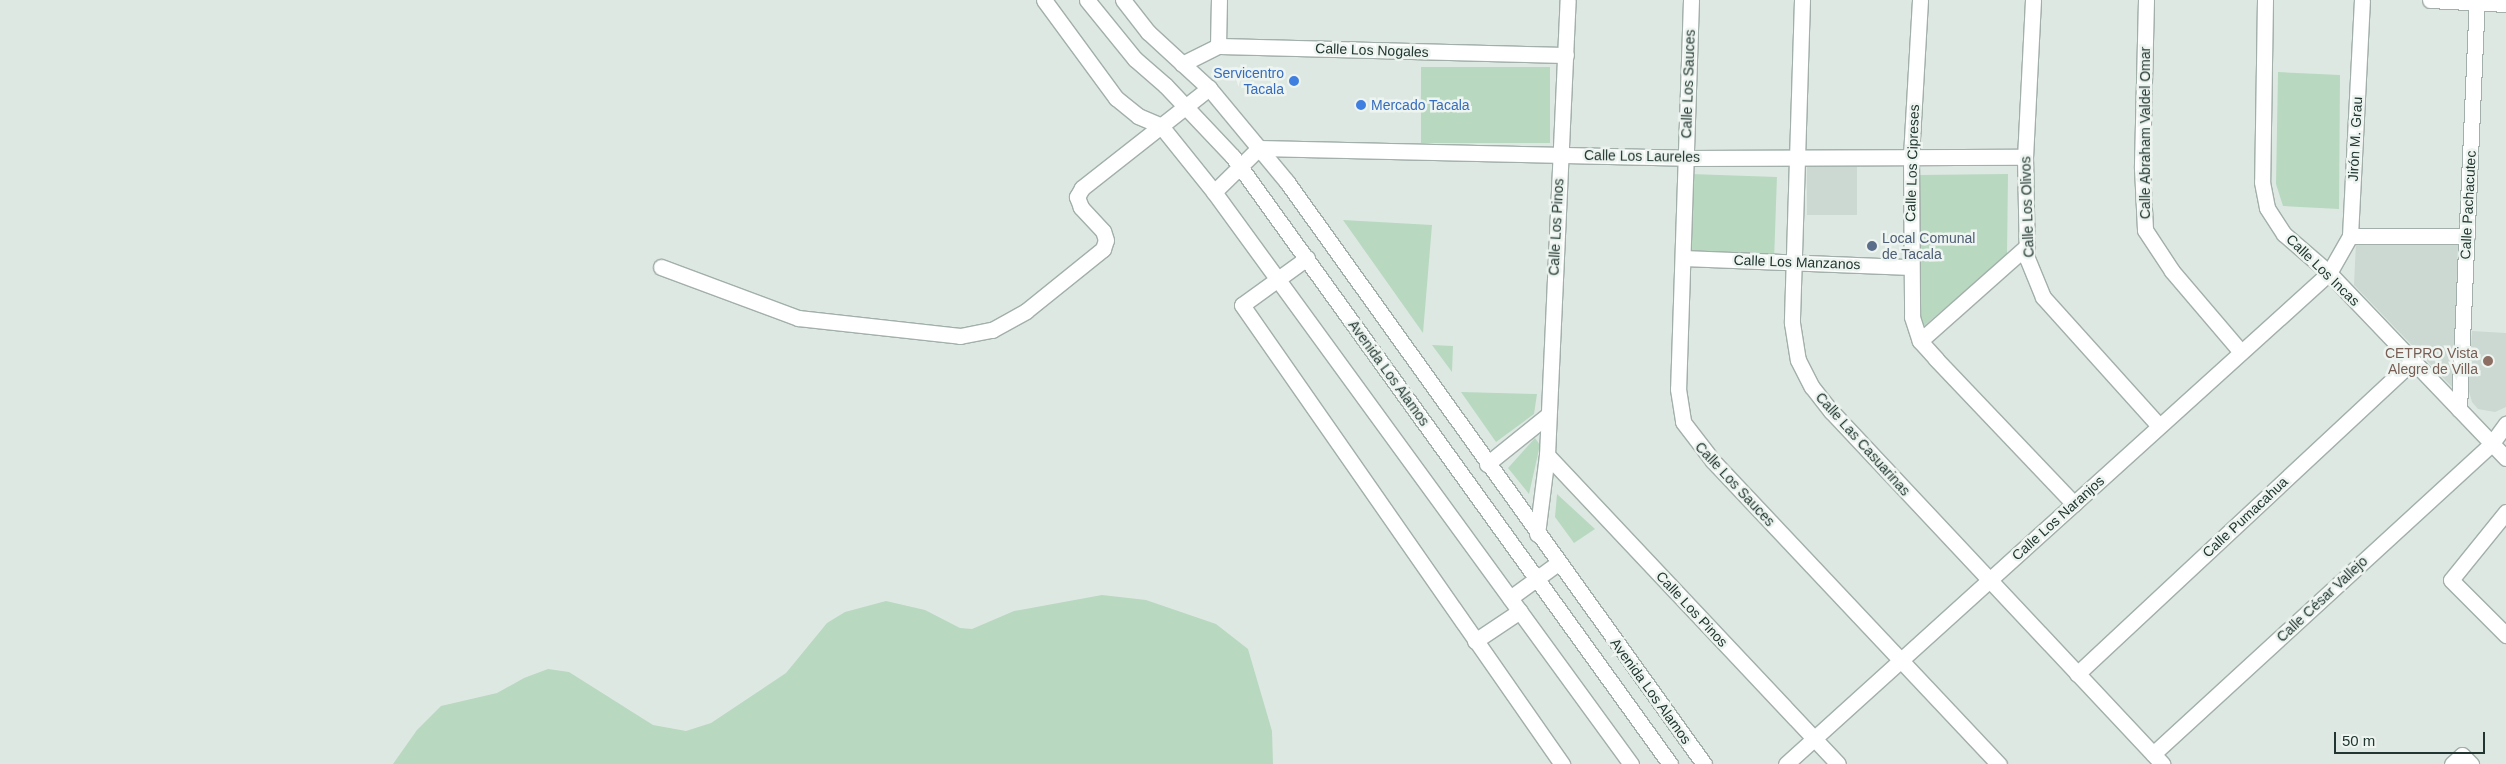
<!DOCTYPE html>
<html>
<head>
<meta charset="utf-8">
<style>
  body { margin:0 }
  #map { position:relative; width:2506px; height:764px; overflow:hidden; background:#dee8e3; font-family:Arial,sans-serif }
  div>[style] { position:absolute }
  .built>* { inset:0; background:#ccd8d2; transform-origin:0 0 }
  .green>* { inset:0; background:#b8d8c0; transform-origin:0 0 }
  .roads { filter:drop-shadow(1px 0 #a2afaa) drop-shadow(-1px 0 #a2afaa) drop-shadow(0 1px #a2afaa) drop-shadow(0 -1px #a2afaa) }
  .minor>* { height:15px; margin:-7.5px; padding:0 7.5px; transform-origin:7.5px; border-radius:7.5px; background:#fff }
  .secondary>* { height:15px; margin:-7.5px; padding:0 7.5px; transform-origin:7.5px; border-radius:7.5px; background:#fff }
  .dots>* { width:14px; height:14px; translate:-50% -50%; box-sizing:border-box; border:2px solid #eef5f1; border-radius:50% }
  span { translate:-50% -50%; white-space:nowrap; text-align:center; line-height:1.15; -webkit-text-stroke:5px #eef5f1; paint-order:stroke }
  .street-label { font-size:14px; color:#213630 }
  .shop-label { font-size:14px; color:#366cbe }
  .right { translate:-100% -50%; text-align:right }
  .left { translate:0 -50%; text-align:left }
  .service-label { font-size:14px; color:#4e5e75 }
  .education-label { font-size:14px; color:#785e54 }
  .scale { position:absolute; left:2334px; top:732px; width:151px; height:22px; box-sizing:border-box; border:2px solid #213630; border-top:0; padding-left:6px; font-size:15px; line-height:18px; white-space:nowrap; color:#213630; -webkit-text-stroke:4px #eef5f1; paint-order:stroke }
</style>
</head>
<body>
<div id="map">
  <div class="built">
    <i style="left:1807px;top:167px;width:50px;height:48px"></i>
    <i style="clip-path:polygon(2356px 242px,2458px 244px,2453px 388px,2354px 285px)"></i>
    <i style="clip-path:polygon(2472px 331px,2506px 333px,2506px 407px,2495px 412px,2478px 409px,2472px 402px,2468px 388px)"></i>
  </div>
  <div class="green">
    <i style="left:1421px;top:67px;width:129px;height:76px"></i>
    <i style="clip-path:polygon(2278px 72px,2340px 75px,2339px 209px,2283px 206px,2276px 184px)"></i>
    <i style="left:1691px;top:174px;width:86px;height:78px;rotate:2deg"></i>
    <i style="clip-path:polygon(2008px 174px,2007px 255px,1924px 326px,1920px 315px,1917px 175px)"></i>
    <i style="clip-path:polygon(1343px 220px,1432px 225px,1423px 333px)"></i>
    <i style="clip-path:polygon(1432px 345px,1453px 346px,1452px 372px)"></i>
    <i style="clip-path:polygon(1461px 392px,1537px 394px,1534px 414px,1496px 442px)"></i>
    <i style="clip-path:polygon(1535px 438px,1540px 445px,1529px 494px,1508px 468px)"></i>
    <i style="clip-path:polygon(1557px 494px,1595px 529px,1574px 543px,1555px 517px)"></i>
    <i style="clip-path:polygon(1102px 595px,1146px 600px,1216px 624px,1248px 649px,1272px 731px,1273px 764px,393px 764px,417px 730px,441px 706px,497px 693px,524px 678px,548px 669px,569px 672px,653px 725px,686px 731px,711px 723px,786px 673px,827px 623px,845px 612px,886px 601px,925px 610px,960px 628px,972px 629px,1014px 611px)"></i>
  </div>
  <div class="roads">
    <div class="minor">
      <i style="left:1044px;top:0;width:122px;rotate:53.7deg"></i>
      <i style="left:1116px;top:98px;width:28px;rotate:39deg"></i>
      <i style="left:1138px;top:116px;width:25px;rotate:23deg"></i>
      <i style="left:1161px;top:126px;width:85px;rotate:51.2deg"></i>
      <i style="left:1214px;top:192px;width:708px;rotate:53.91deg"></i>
      <i style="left:1691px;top:0;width:389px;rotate:91.9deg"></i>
      <i style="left:1678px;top:389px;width:33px;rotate:81deg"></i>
      <i style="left:1683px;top:422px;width:49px;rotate:52.4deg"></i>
      <i style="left:1713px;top:461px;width:417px;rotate:46.7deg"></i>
      <i style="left:1802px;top:0;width:323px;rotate:91.8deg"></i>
      <i style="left:1792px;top:323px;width:37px;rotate:81deg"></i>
      <i style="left:1798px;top:360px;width:30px;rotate:63deg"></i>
      <i style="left:1812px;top:387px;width:31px;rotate:52deg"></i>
      <i style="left:1831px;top:411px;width:484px;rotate:46.8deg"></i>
      <i style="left:1920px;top:0;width:157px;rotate:93.3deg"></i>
      <i style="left:1911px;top:157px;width:160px;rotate:89.6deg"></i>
      <i style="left:1912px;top:317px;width:25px;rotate:72deg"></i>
      <i style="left:1920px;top:341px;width:24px;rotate:48deg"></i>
      <i style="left:1936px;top:359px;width:200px;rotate:46.4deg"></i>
      <i style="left:2033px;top:0;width:157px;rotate:92.9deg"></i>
      <i style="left:2025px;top:157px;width:101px;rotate:88.9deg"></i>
      <i style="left:2027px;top:258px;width:42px;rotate:67.7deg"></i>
      <i style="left:2043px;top:297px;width:173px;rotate:48deg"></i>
      <i style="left:2146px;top:0;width:168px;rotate:91.4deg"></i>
      <i style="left:2142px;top:168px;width:62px;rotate:87.2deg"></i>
      <i style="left:2145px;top:230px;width:49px;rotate:56.6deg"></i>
      <i style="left:2172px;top:271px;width:106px;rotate:49.6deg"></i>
      <i style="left:2265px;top:0;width:182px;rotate:90.9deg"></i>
      <i style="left:2262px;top:182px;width:26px;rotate:79deg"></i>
      <i style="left:2267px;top:208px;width:31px;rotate:57deg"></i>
      <i style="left:2284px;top:234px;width:60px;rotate:40.9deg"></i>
      <i style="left:2329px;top:273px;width:256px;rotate:46.3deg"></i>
      <i style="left:2430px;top:0;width:76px;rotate:3deg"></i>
      <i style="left:1218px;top:46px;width:46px;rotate:-88.8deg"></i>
      <i style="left:1182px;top:64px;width:40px;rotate:-26.6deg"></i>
      <i style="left:1218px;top:46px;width:348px;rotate:1.5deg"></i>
      <i style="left:1214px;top:192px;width:63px;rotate:-44.4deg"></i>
      <i style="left:1259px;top:148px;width:426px;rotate:1.3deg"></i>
      <i style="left:1685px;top:158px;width:340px;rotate:-0.2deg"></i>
      <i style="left:2350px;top:236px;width:117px"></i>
      <i style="left:1307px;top:258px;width:80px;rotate:144.1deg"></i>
      <i style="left:1242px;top:305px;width:560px;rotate:55.12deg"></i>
      <i style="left:1684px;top:258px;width:226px;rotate:2.3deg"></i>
      <i style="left:661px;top:267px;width:146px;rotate:20.4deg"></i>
      <i style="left:798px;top:318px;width:163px;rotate:6.3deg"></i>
      <i style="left:960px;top:336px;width:33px;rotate:-11deg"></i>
      <i style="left:992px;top:330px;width:39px;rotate:-29deg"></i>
      <i style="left:1026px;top:311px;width:99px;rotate:-38.8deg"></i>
      <i style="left:1103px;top:249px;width:9px;rotate:-72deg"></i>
      <i style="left:1106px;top:240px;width:9px;rotate:-108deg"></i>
      <i style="left:1103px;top:231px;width:33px;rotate:-133deg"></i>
      <i style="left:1081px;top:207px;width:11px;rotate:-112deg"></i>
      <i style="left:1077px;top:197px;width:10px;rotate:-61deg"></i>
      <i style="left:1082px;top:188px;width:162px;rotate:-38.2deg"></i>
      <i style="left:1920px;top:341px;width:142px;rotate:-41.6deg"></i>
      <i style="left:2459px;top:409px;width:407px;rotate:-87.5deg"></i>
      <i style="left:1547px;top:455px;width:424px;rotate:46.7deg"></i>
      <i style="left:1487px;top:464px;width:78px;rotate:-38.8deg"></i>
      <i style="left:2506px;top:512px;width:87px;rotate:129deg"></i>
      <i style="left:2451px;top:580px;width:78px;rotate:45deg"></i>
      <i style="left:1537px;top:534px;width:80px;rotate:-82.8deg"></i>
      <i style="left:1547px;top:455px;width:455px;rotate:-87.4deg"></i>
      <i style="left:1510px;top:598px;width:59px;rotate:-36.1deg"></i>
      <i style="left:1475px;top:641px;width:54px;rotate:-33.7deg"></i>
      <i style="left:2077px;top:674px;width:459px;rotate:-43deg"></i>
      <i style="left:2153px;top:754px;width:460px;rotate:-42.5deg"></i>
      <i style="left:2492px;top:443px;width:24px;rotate:-54deg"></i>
      <i style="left:1786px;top:764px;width:732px;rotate:-42.12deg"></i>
      <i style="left:2329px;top:273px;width:43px;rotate:-60.4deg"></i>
      <i style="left:2350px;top:236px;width:236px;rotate:-87.1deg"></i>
      <i style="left:2452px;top:764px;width:13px;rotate:-42deg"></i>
      <i style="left:2462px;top:755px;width:13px;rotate:45deg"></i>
    </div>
    <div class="secondary">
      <i style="left:1087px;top:0;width:76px;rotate:50.9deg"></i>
      <i style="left:1135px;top:59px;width:40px;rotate:41deg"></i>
      <i style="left:1165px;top:85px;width:99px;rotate:46.6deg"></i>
      <i style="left:1233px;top:157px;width:748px;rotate:54.25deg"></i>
      <i style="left:1123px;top:0;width:41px;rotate:52deg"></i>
      <i style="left:1148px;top:32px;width:83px;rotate:42.6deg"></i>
      <i style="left:1209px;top:88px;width:122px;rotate:50.3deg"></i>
      <i style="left:1287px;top:182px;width:716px;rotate:54.38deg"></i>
    </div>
  </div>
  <div class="dots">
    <i style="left:1294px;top:81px;background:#3f7fe0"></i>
    <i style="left:1361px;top:105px;background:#3f7fe0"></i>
    <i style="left:1872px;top:246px;background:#5c6f8a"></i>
    <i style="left:2488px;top:361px;background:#8d6e63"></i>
  </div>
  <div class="street-label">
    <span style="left:1372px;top:50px;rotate:2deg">Calle Los Nogales</span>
    <span style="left:1688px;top:84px;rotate:-88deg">Calle Los Sauces</span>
    <span style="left:2145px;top:133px;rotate:-90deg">Calle Abraham Valdel Omar</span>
    <span style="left:2355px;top:139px;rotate:-87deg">Jirón M. Grau</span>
    <span style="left:1642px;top:156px;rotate:1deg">Calle Los Laureles</span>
    <span style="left:1912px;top:163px;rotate:-88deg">Calle Los Cipreses</span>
    <span style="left:2468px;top:205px;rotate:-87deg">Calle Pachacutec</span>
    <span style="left:2027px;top:207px;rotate:-92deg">Calle Los Olivos</span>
    <span style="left:1556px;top:227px;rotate:-87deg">Calle Los Pinos</span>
    <span style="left:1797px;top:262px;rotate:2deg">Calle Los Manzanos</span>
    <span style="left:2323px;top:270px;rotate:44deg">Calle Los Incas</span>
    <span style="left:1389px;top:373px;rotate:54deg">Avenida Los Alamos</span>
    <span style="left:1863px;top:444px;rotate:48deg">Calle Las Casuarinas</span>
    <span style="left:1735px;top:484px;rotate:47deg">Calle Los Sauces</span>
    <span style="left:2245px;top:517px;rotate:-43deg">Calle Pumacahua</span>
    <span style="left:2058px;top:518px;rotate:-42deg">Calle Los Naranjos</span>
    <span style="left:2322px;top:599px;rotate:-43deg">Calle César Vallejo</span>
    <span style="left:1692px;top:609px;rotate:47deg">Calle Los Pinos</span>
    <span style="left:1651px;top:691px;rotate:54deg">Avenida Los Alamos</span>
  </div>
  <div class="shop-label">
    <span class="right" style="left:1284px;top:81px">Servicentro<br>Tacala</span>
    <span class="left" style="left:1371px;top:105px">Mercado Tacala</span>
  </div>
  <div class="service-label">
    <span class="left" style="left:1882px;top:246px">Local Comunal<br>de Tacala</span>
  </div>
  <div class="education-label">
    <span class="right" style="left:2478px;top:361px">CETPRO Vista<br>Alegre de Villa</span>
  </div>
  <div class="scale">50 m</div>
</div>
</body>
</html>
